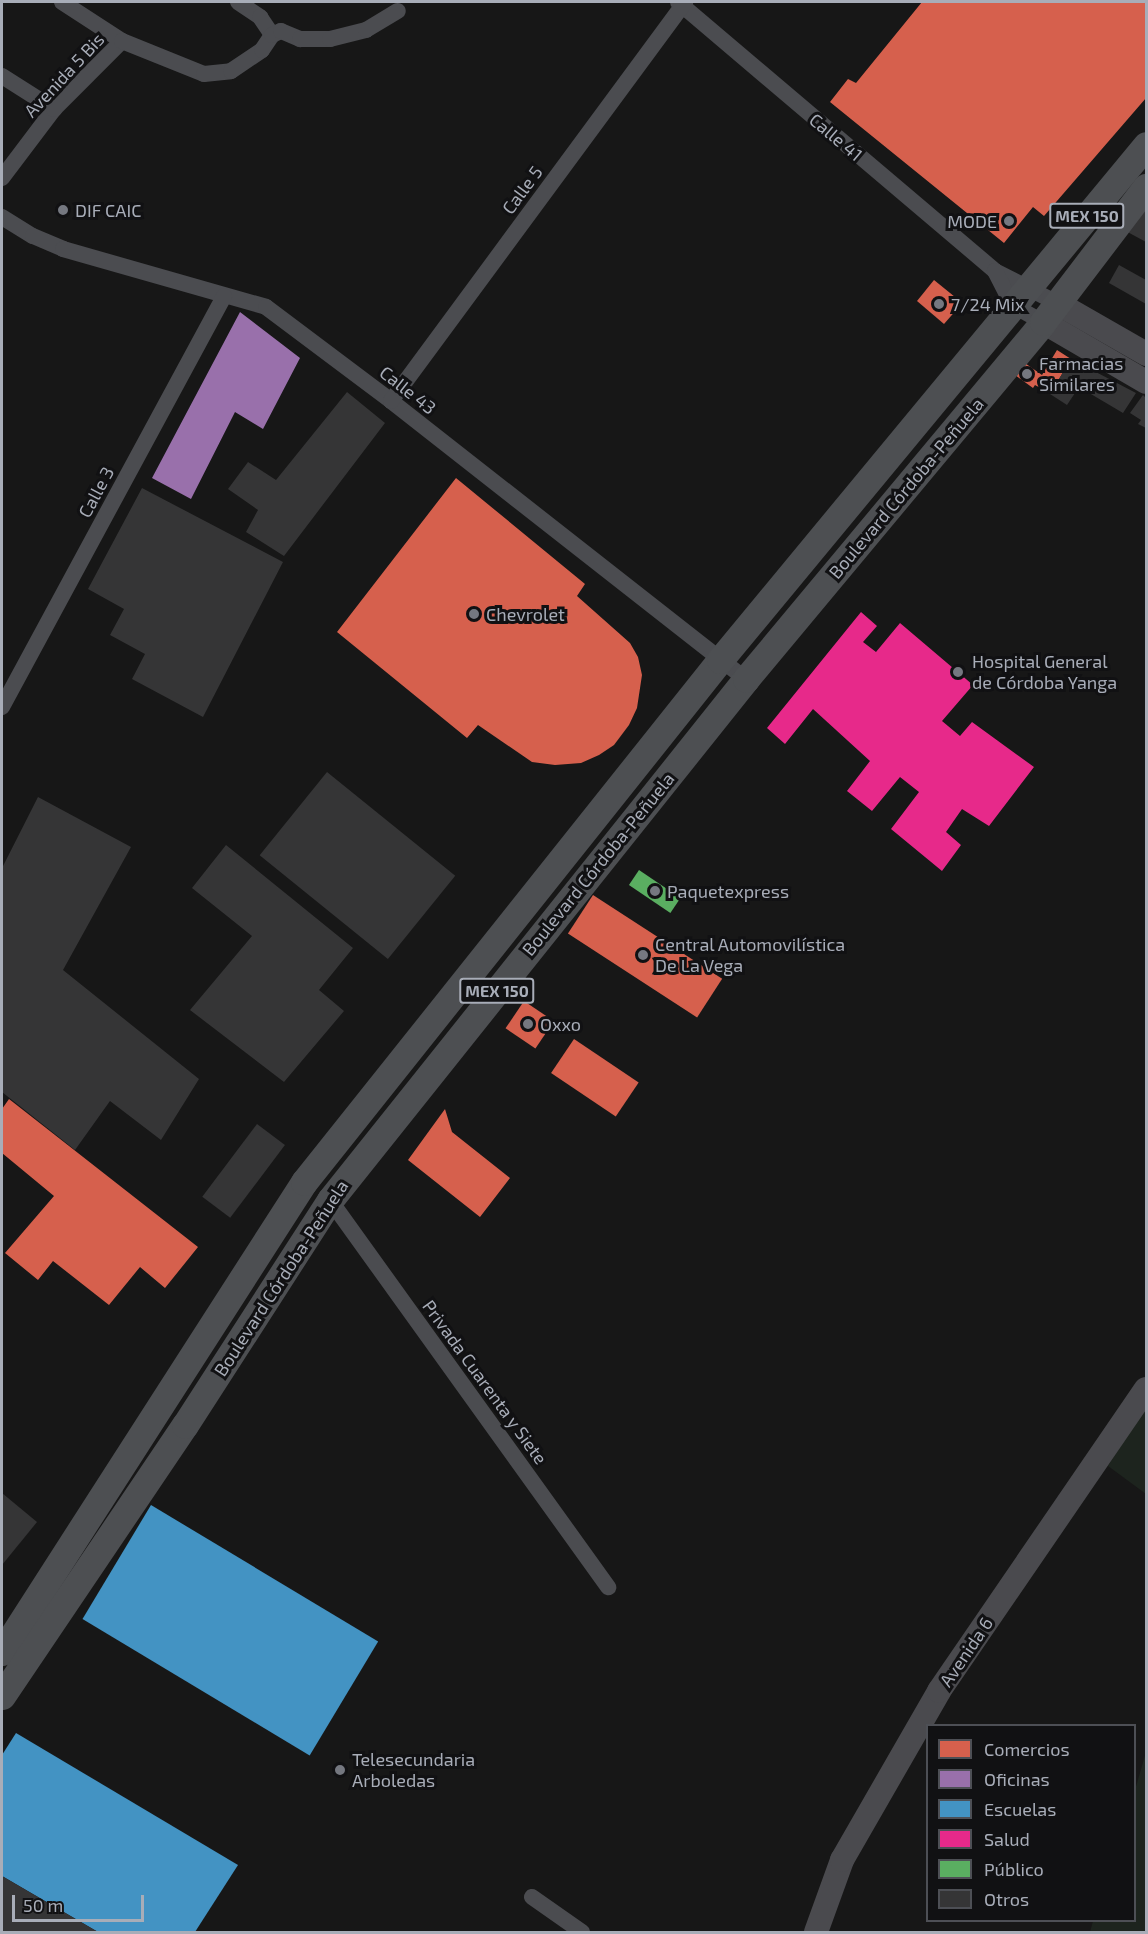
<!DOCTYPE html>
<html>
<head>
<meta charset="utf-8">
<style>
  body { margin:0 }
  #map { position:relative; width:1148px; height:1934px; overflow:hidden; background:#171717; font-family:"Exo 2",sans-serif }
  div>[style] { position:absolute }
  .green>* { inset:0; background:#1d241e }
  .shops>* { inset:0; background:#d6604d; transform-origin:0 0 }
  .offices>* { inset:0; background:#9970ab }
  .schools>* { inset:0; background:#4393c3; transform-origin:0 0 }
  .health>* { inset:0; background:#e7298a }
  .public>* { inset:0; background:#5aae61; transform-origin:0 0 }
  .building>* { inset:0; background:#353536; transform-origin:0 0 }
  .street>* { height:16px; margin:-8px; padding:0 8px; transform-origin:8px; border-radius:8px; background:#4b4c50 }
  .secondary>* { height:24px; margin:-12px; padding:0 12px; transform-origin:12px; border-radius:12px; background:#4a4a4e }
  .primary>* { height:27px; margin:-13.5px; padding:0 13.5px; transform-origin:13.5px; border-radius:13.5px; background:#4d4f52 }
  .dots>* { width:16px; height:16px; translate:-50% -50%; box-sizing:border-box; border:3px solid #111113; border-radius:50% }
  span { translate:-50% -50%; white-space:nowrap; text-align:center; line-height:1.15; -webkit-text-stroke:6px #111113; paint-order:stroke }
  .shield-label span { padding:2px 4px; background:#111113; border:2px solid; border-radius:4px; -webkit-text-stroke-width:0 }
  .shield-label { font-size:16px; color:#a8adb8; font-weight:700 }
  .street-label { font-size:18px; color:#a8adb8 }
  .poi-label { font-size:18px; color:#a8adb8 }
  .left { translate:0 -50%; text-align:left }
  .right { translate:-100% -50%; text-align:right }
  .frame { position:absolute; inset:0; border:3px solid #a8adb8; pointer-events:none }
  .legend { position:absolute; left:926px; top:1724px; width:210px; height:198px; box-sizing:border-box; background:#111113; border:2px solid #4d4f55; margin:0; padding:8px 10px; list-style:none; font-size:18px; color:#a8adb8 }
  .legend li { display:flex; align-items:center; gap:12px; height:30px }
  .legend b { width:30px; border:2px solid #4d4f55 }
  .scale { position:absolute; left:12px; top:1895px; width:132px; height:27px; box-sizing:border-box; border:3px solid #a8adb8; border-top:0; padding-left:8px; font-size:18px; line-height:21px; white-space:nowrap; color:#a8adb8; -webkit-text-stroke:4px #111113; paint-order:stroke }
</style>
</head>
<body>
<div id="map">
  <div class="green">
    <i style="clip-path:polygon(1146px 1404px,1146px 1494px,1108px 1466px)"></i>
    <i style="clip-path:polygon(1146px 1752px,1146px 1932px,1090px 1932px,1093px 1921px,1134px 1920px,1135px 1790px)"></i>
  </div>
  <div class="shops">
    <i style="clip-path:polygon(922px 2px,1146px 2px,1146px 98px,1044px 216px,1033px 207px,1004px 243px,830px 102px,848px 79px,856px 83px)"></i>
    <i style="clip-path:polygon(934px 280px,955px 297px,958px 308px,944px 324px,917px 301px)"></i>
    <i style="clip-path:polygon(1057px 350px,1071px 359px,1050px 394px,1035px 385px,1033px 388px,1011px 372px,1022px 361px,1042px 375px)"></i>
    <i style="clip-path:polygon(456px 478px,585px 584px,577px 596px,630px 643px,638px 657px,642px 675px,637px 708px,629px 725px,614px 745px,599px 755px,581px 763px,555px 765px,532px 762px,478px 725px,467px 738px,337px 632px)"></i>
    <i style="left:593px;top:895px;width:154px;height:46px;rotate:33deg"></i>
    <i style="left:524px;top:1001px;width:36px;height:33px;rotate:34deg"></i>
    <i style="left:574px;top:1039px;width:78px;height:41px;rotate:34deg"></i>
    <i style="clip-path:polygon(9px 1099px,198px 1247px,165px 1288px,140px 1267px,109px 1305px,53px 1261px,38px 1280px,5px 1253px,54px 1196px,2px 1153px,2px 1109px)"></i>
    <i style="clip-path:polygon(445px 1109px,452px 1132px,510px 1178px,480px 1217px,408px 1160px)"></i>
  </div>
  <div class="offices">
    <i style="clip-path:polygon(240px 312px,300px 358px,263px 429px,235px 412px,191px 499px,152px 478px)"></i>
  </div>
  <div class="schools">
    <i style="left:151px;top:1505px;width:265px;height:133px;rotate:31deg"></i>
    <i style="clip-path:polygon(16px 1733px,238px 1865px,195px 1932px,98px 1932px,2px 1876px,2px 1755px)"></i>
  </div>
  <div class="health">
    <i style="clip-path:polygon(861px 612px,877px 626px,863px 642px,876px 652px,900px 623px,973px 685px,942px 721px,960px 736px,972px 722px,1034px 767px,989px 826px,962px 809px,946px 832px,961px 845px,942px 871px,891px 829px,919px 792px,900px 777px,872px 811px,847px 791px,870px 761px,813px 709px,785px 744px,767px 728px)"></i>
  </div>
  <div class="public">
    <i style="left:639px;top:870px;width:50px;height:18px;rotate:34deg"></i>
  </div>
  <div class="building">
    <i style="clip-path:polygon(1146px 199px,1146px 242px,1122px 229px)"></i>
    <i style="clip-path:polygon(1119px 265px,1146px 280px,1146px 304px,1109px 283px)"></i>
    <i style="clip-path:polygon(1071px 359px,1136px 393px,1123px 413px,1079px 387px,1067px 405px,1050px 394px)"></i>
    <i style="clip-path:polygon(347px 392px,385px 423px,284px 556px,246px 532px,258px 510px,228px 489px,248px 462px,276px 480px)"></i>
    <i style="clip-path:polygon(1143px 395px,1146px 398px,1146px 428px,1138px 424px,1141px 420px,1130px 413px)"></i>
    <i style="clip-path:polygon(142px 488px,283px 562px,203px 717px,132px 679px,145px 654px,110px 635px,124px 609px,88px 589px)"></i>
    <i style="left:327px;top:772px;width:165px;height:107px;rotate:39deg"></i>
    <i style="clip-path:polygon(38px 797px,131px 847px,63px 970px,199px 1079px,161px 1140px,110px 1101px,75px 1150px,2px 1092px,2px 868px)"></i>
    <i style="clip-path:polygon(226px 845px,353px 948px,319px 990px,344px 1011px,284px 1082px,190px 1010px,252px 936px,192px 888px)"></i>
    <i style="left:257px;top:1124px;width:35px;height:91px;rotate:37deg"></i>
    <i style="clip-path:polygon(2px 1493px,37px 1522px,2px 1565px)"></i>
    <i style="clip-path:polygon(2px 1876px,98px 1932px,2px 1932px)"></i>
  </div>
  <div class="street">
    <i style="left:62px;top:2px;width:72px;rotate:33deg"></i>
    <i style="left:238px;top:2px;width:27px;rotate:34deg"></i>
    <i style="left:260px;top:17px;width:22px;rotate:56deg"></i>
    <i style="left:678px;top:2px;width:416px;rotate:40.3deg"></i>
    <i style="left:995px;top:271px;width:70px;rotate:27.3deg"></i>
    <i style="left:2px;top:76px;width:62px;rotate:32.4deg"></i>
    <i style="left:2px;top:178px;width:86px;rotate:-53deg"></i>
    <i style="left:54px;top:109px;width:96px;rotate:-45deg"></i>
    <i style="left:122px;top:41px;width:88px;rotate:21.9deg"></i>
    <i style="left:204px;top:74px;width:27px;rotate:-6deg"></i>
    <i style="left:231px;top:71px;width:37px;rotate:-34deg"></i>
    <i style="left:262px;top:50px;width:18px;rotate:-56deg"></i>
    <i style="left:272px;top:35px;width:10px;rotate:-24deg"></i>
    <i style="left:281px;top:31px;width:21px;rotate:23deg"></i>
    <i style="left:300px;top:39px;width:30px"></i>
    <i style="left:330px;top:39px;width:37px;rotate:-14deg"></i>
    <i style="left:366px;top:30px;width:37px;rotate:-31deg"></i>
    <i style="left:2px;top:217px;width:36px;rotate:32deg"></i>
    <i style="left:33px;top:236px;width:33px;rotate:23deg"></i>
    <i style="left:63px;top:249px;width:211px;rotate:15.9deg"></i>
    <i style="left:266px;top:307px;width:156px;rotate:36.9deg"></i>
    <i style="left:391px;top:401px;width:451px;rotate:38.1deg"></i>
    <i style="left:995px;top:271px;width:38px;rotate:63deg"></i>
    <i style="left:1012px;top:305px;width:35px;rotate:29deg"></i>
    <i style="left:391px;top:401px;width:496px;rotate:-53.6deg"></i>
    <i style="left:2px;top:707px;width:467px;rotate:-61.6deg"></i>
    <i style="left:330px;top:1200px;width:477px;rotate:54.3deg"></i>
    <i style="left:532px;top:1897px;width:61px;rotate:35deg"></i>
  </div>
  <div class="secondary">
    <i style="left:1057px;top:303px;width:103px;rotate:29.8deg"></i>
    <i style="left:1043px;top:322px;width:119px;rotate:30.2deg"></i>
    <i style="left:816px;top:1932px;width:77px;rotate:-70.1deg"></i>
    <i style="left:842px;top:1860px;width:195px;rotate:-60.1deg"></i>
    <i style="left:939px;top:1691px;width:366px;rotate:-55.6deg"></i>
  </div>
  <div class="primary">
    <i style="left:2px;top:1652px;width:559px;rotate:-57.28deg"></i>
    <i style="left:304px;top:1182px;width:667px;rotate:-51.45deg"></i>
    <i style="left:720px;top:660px;width:668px;rotate:-50.4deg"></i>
    <i style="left:2px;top:1696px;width:327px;rotate:-56deg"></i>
    <i style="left:185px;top:1425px;width:268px;rotate:-57.2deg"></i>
    <i style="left:330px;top:1200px;width:667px;rotate:-51.39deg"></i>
    <i style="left:746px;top:679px;width:464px;rotate:-50.2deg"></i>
    <i style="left:1043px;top:322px;width:170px;rotate:-52.7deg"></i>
  </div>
  <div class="dots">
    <i style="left:63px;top:210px;background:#757880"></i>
    <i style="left:1009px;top:221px;background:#757880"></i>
    <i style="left:939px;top:304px;background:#757880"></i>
    <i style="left:1027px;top:374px;background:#757880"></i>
    <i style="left:474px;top:614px;background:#757880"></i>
    <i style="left:958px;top:672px;background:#757880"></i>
    <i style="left:655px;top:891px;background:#757880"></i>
    <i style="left:643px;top:955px;background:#757880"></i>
    <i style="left:528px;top:1024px;background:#757880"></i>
    <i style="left:340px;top:1770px;background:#757880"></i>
  </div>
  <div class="shield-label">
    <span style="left:1087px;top:216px">MEX 150</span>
    <span style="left:497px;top:991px">MEX 150</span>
  </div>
  <div class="street-label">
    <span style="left:64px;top:75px;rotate:-47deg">Avenida 5 Bis</span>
    <span style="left:836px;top:137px;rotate:40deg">Calle 41</span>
    <span style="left:522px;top:190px;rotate:-54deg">Calle 5</span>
    <span style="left:408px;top:390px;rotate:38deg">Calle 43</span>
    <span style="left:906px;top:488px;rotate:-50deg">Boulevard Córdoba-Peñuela</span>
    <span style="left:96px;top:492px;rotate:-62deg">Calle 3</span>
    <span style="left:598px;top:864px;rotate:-51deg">Boulevard Córdoba-Peñuela</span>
    <span style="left:281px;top:1278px;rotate:-57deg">Boulevard Córdoba-Peñuela</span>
    <span style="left:485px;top:1382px;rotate:54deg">Privada Cuarenta y Siete</span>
    <span style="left:966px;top:1652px;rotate:-56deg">Avenida 6</span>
  </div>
  <div class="poi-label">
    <span class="left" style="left:75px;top:210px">DIF CAIC</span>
    <span class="right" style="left:997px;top:221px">MODE</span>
    <span class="left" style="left:951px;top:304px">7/24 Mix</span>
    <span class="left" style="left:1039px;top:374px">Farmacias<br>Similares</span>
    <span class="left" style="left:486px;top:614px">Chevrolet</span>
    <span class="left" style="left:972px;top:672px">Hospital General<br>de Córdoba Yanga</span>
    <span class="left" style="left:667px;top:891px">Paquetexpress</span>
    <span class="left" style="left:655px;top:955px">Central Automovilística<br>De La Vega</span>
    <span class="left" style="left:540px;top:1024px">Oxxo</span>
    <span class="left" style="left:352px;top:1770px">Telesecundaria<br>Arboledas</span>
  </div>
  <div class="frame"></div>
  <ul class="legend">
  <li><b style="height:16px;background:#d6604d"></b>Comercios</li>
  <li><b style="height:16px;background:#9970ab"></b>Oficinas</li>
  <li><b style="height:16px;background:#4393c3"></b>Escuelas</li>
  <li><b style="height:16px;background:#e7298a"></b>Salud</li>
  <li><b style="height:16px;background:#5aae61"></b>Público</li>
  <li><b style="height:16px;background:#353536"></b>Otros</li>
  </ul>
  <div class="scale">50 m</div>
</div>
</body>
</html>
